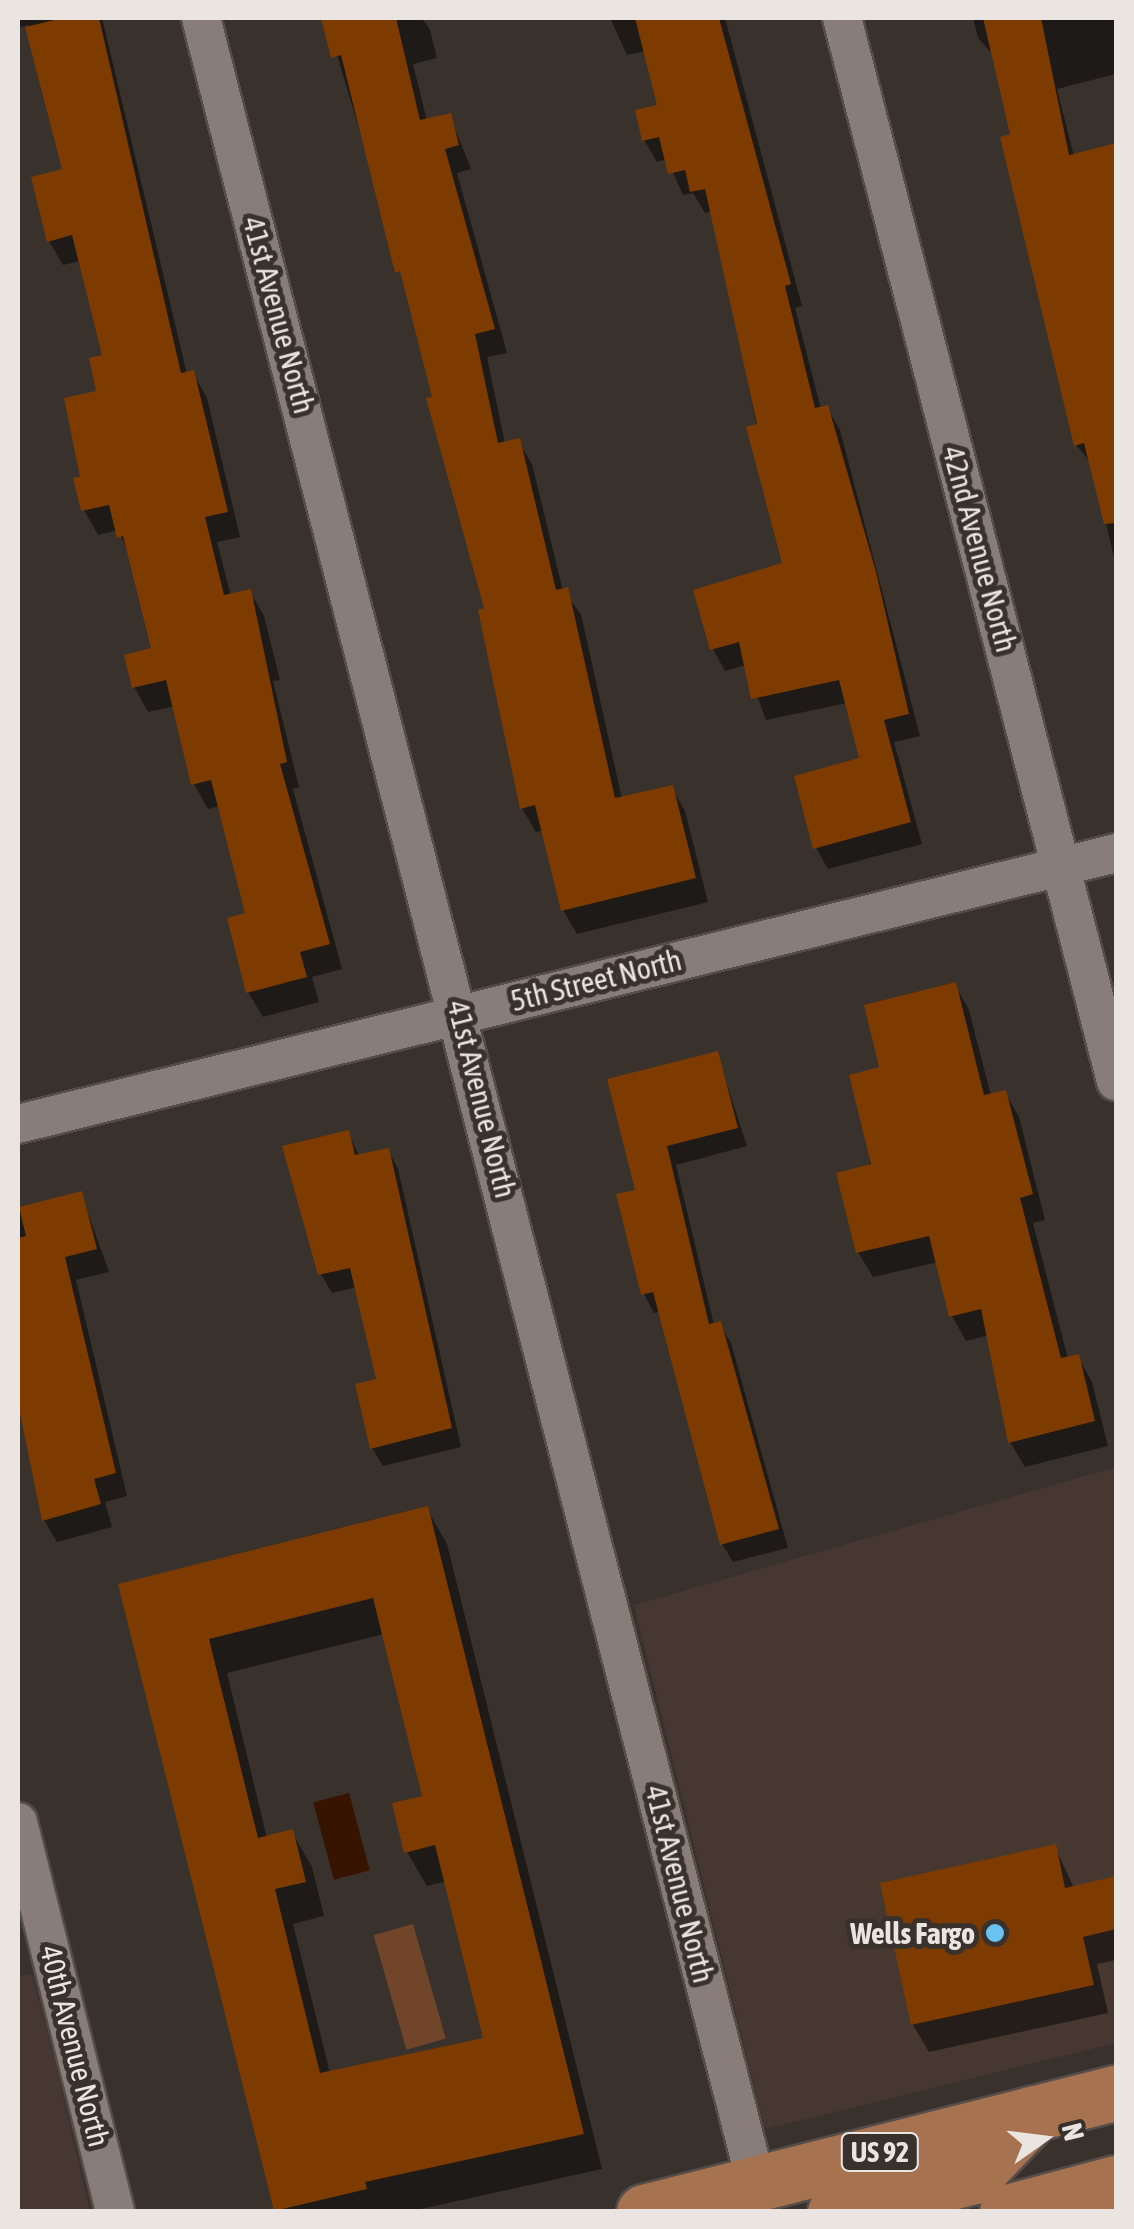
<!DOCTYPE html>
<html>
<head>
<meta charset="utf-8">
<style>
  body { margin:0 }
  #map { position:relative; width:1134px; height:2229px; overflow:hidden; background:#39312c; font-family:"Asap Condensed",sans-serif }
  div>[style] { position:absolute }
  .built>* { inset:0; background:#463830 }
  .green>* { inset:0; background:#714529; transform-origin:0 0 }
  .water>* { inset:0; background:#371400; transform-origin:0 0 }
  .shadow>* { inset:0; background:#0007 }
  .building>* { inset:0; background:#7e3b00 }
  .roads { filter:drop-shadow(2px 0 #554d4a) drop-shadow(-2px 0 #554d4a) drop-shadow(0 2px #554d4a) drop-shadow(0 -2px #554d4a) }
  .minor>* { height:38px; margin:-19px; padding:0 19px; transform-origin:19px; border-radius:19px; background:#887d78 }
  .primary>* { height:55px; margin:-27.5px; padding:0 27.5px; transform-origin:27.5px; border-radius:27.5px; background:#a6724f }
  .dots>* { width:28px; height:28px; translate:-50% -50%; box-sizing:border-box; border:5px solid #39312c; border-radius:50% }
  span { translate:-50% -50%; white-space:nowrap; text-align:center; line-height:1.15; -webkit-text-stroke:10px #39312c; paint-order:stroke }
  .shield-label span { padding:2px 8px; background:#39312c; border:2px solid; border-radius:8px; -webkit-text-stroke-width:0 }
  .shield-label { font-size:28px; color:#ebe5e2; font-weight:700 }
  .street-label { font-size:30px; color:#ebe5e2 }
  .poi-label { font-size:30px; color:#ebe5e2; font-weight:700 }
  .right { translate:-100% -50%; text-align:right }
  .frame { position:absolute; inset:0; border:20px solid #ebe5e2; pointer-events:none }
  .north { position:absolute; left:994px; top:2089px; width:100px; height:100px; -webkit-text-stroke:8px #39312c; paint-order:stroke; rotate:76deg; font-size:28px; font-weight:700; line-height:40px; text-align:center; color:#ebe5e2 }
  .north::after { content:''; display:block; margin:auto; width:35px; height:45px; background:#ebe5e2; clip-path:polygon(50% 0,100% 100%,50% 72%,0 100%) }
</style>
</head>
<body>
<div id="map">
  <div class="built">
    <i style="clip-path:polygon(1116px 1467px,1116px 2043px,765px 2129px,634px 1605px)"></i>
    <i style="clip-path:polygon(32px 1974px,55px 2061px,90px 2211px,18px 2211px,18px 1977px)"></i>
  </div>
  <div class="green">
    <i style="left:413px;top:1924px;width:119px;height:41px;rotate:74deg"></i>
  </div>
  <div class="water">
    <i style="left:349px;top:1793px;width:80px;height:37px;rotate:75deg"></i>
  </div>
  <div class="shadow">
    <i style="clip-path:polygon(18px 18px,102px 18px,187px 374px,193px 373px,207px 398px,240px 537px,217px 542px,231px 596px,250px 592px,264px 616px,280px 680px,273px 681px,299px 787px,293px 789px,342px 969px,312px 977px,319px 1002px,263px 1017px,248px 992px,248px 915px,220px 806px,208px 809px,194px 784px,175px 706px,148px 712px,134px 687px,154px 650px,130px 556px,118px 530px,98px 535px,84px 510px,105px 357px,81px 261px,63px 265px,49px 241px,65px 171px,28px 25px,18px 28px)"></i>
    <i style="clip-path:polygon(326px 18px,422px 18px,430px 30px,437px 58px,413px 64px,427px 121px,450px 116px,471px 169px,457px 173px,507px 353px,487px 357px,505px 444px,518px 441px,532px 464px,563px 591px,581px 614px,622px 799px,671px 787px,685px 811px,708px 902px,577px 934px,563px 910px,543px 830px,536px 832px,522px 808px,487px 610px,407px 289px)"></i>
    <i style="clip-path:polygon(610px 18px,725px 18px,802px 306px,795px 308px,821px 409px,827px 408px,840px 430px,920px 736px,894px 742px,922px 844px,828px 869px,816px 848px,862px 760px,847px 703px,766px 720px,746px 665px,725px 671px,713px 649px,696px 591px,785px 565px,713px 211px,705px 213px,693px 193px,683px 195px,667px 159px,657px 162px,644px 140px,660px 106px,646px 51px,627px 55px)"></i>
    <i style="clip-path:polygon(973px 18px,1114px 18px,1116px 74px,1057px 89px,1074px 156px,1116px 146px,1116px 566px,1092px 464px,1076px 445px,995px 57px,978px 38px)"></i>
    <i style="clip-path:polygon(955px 985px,969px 1010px,991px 1096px,1005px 1092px,1019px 1117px,1045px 1220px,1033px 1223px,1068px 1359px,1078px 1357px,1092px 1382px,1108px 1446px,1025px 1467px,1010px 1442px,990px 1335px,966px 1341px,952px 1316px,938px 1262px,873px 1277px,858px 1252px,882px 1069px)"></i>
    <i style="clip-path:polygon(717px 1054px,747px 1146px,676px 1165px,714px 1325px,720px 1324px,731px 1343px,788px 1548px,733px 1562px,722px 1544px,660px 1312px,654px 1313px,644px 1294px,638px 1192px)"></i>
    <i style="clip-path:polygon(348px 1133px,360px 1157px,388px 1150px,398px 1169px,461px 1447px,383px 1466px,372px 1448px,379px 1381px,357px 1287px,332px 1293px,321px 1274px,285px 1148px)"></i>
    <i style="clip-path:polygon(81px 1194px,109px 1272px,76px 1280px,127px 1496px,105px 1502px,112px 1527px,57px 1542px,44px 1520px,18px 1400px,18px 1210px)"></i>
    <i style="clip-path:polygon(evenodd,427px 1509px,447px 1544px,602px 2169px,407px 2212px,277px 2212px,121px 1585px,427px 1509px,384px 1634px,425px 1797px,407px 1852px,427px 1886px,447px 1881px,486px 2039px,330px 2073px,293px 1924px,324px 1916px,312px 1867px,292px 1832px,267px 1838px,227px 1673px,384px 1634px)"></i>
    <i style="clip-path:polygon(1055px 1847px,1074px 1888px,1116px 1879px,1116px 1960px,1097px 1964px,1108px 2013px,929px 2052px,913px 2025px,883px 1885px)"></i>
  </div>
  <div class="building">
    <i style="clip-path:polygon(63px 18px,99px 18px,181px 373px,194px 370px,228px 512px,205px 517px,224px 595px,251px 589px,287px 762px,280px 764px,330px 944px,300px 952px,307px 977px,246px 993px,227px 918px,245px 913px,211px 780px,191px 785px,166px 680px,132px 688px,124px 655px,151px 648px,123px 536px,117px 538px,109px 505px,81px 511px,73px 478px,80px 477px,64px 398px,96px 391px,89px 358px,102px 355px,72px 235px,47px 242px,31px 177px,62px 169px,25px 27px)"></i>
    <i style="clip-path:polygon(321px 18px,396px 18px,420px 120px,451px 113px,459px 145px,445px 149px,495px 329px,475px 334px,498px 443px,520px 438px,556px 590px,568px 587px,615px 798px,673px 785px,696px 878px,561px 911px,535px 805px,520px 809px,478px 610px,484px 608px,426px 398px,432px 397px,400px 271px,395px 273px,341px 55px,331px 58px)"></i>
    <i style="clip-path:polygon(635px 18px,719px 18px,791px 284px,785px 286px,815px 408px,828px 405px,876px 572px,909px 714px,884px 720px,911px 822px,813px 849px,794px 776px,859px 758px,839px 680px,751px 699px,739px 642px,710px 650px,693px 590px,782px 563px,746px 427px,757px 424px,705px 189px,690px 192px,685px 170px,668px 174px,659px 137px,642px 141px,635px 110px,657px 105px)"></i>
    <i style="clip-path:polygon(983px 18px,1041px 18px,1069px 155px,1116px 143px,1116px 523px,1104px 524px,1084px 443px,1074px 446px,1000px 137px,1010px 134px)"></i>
    <i style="clip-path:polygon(956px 982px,984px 1095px,1006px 1090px,1033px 1194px,1020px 1198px,1061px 1358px,1079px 1354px,1095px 1421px,1008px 1443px,981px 1309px,949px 1317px,929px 1236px,856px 1253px,836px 1173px,871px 1164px,849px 1075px,879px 1067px,864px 1005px)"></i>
    <i style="clip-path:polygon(718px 1051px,738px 1128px,667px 1146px,709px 1324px,721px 1321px,779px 1529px,720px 1545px,653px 1292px,641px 1295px,616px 1194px,635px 1190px,607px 1079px)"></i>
    <i style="clip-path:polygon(349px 1130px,355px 1155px,389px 1148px,452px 1428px,370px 1449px,355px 1384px,376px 1379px,350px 1268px,318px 1275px,282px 1146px)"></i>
    <i style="clip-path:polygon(82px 1191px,97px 1249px,65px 1257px,116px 1473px,94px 1479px,101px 1504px,42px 1521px,18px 1403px,18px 1238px,26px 1236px,19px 1207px)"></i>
    <i style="clip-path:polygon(evenodd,428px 1506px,584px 2134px,365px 2182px,367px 2189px,274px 2211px,118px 1584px,428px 1506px,373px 1598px,422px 1796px,392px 1803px,404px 1853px,435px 1845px,483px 2038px,320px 2073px,275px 1889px,306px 1882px,293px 1829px,258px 1838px,209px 1639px,373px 1598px)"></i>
    <i style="clip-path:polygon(1056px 1844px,1065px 1888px,1116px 1876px,1116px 1929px,1083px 1937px,1094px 1985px,911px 2025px,880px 1883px)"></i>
  </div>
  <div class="roads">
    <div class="minor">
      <i style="left:201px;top:18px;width:2234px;rotate:75.62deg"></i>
      <i style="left:842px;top:18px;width:1098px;rotate:75.55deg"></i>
      <i style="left:18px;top:1124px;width:1131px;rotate:-13.86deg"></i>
      <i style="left:18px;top:1822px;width:402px;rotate:76deg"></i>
    </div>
    <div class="primary">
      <i style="left:644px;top:2212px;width:487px;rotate:-14.2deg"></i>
      <i style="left:835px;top:2212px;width:144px;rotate:-14.5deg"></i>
      <i style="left:974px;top:2176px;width:87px;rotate:-46.4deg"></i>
      <i style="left:1007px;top:2212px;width:113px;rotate:-14.9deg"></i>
    </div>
  </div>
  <div class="dots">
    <i style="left:995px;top:1933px;background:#69c3f1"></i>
  </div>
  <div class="shield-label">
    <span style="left:880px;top:2152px">US 92</span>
  </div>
  <div class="street-label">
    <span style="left:279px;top:315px;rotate:75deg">41st Avenue North</span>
    <span style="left:980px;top:549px;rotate:75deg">42nd Avenue North</span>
    <span style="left:596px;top:980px;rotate:-14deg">5th Street North</span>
    <span style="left:482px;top:1099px;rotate:76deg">41st Avenue North</span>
    <span style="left:680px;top:1884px;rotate:76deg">41st Avenue North</span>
    <span style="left:75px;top:2046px;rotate:76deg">40th Avenue North</span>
  </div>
  <div class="poi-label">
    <span class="right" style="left:975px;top:1933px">Wells Fargo</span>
  </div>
  <div class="frame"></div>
  <div class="north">N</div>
</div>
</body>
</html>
